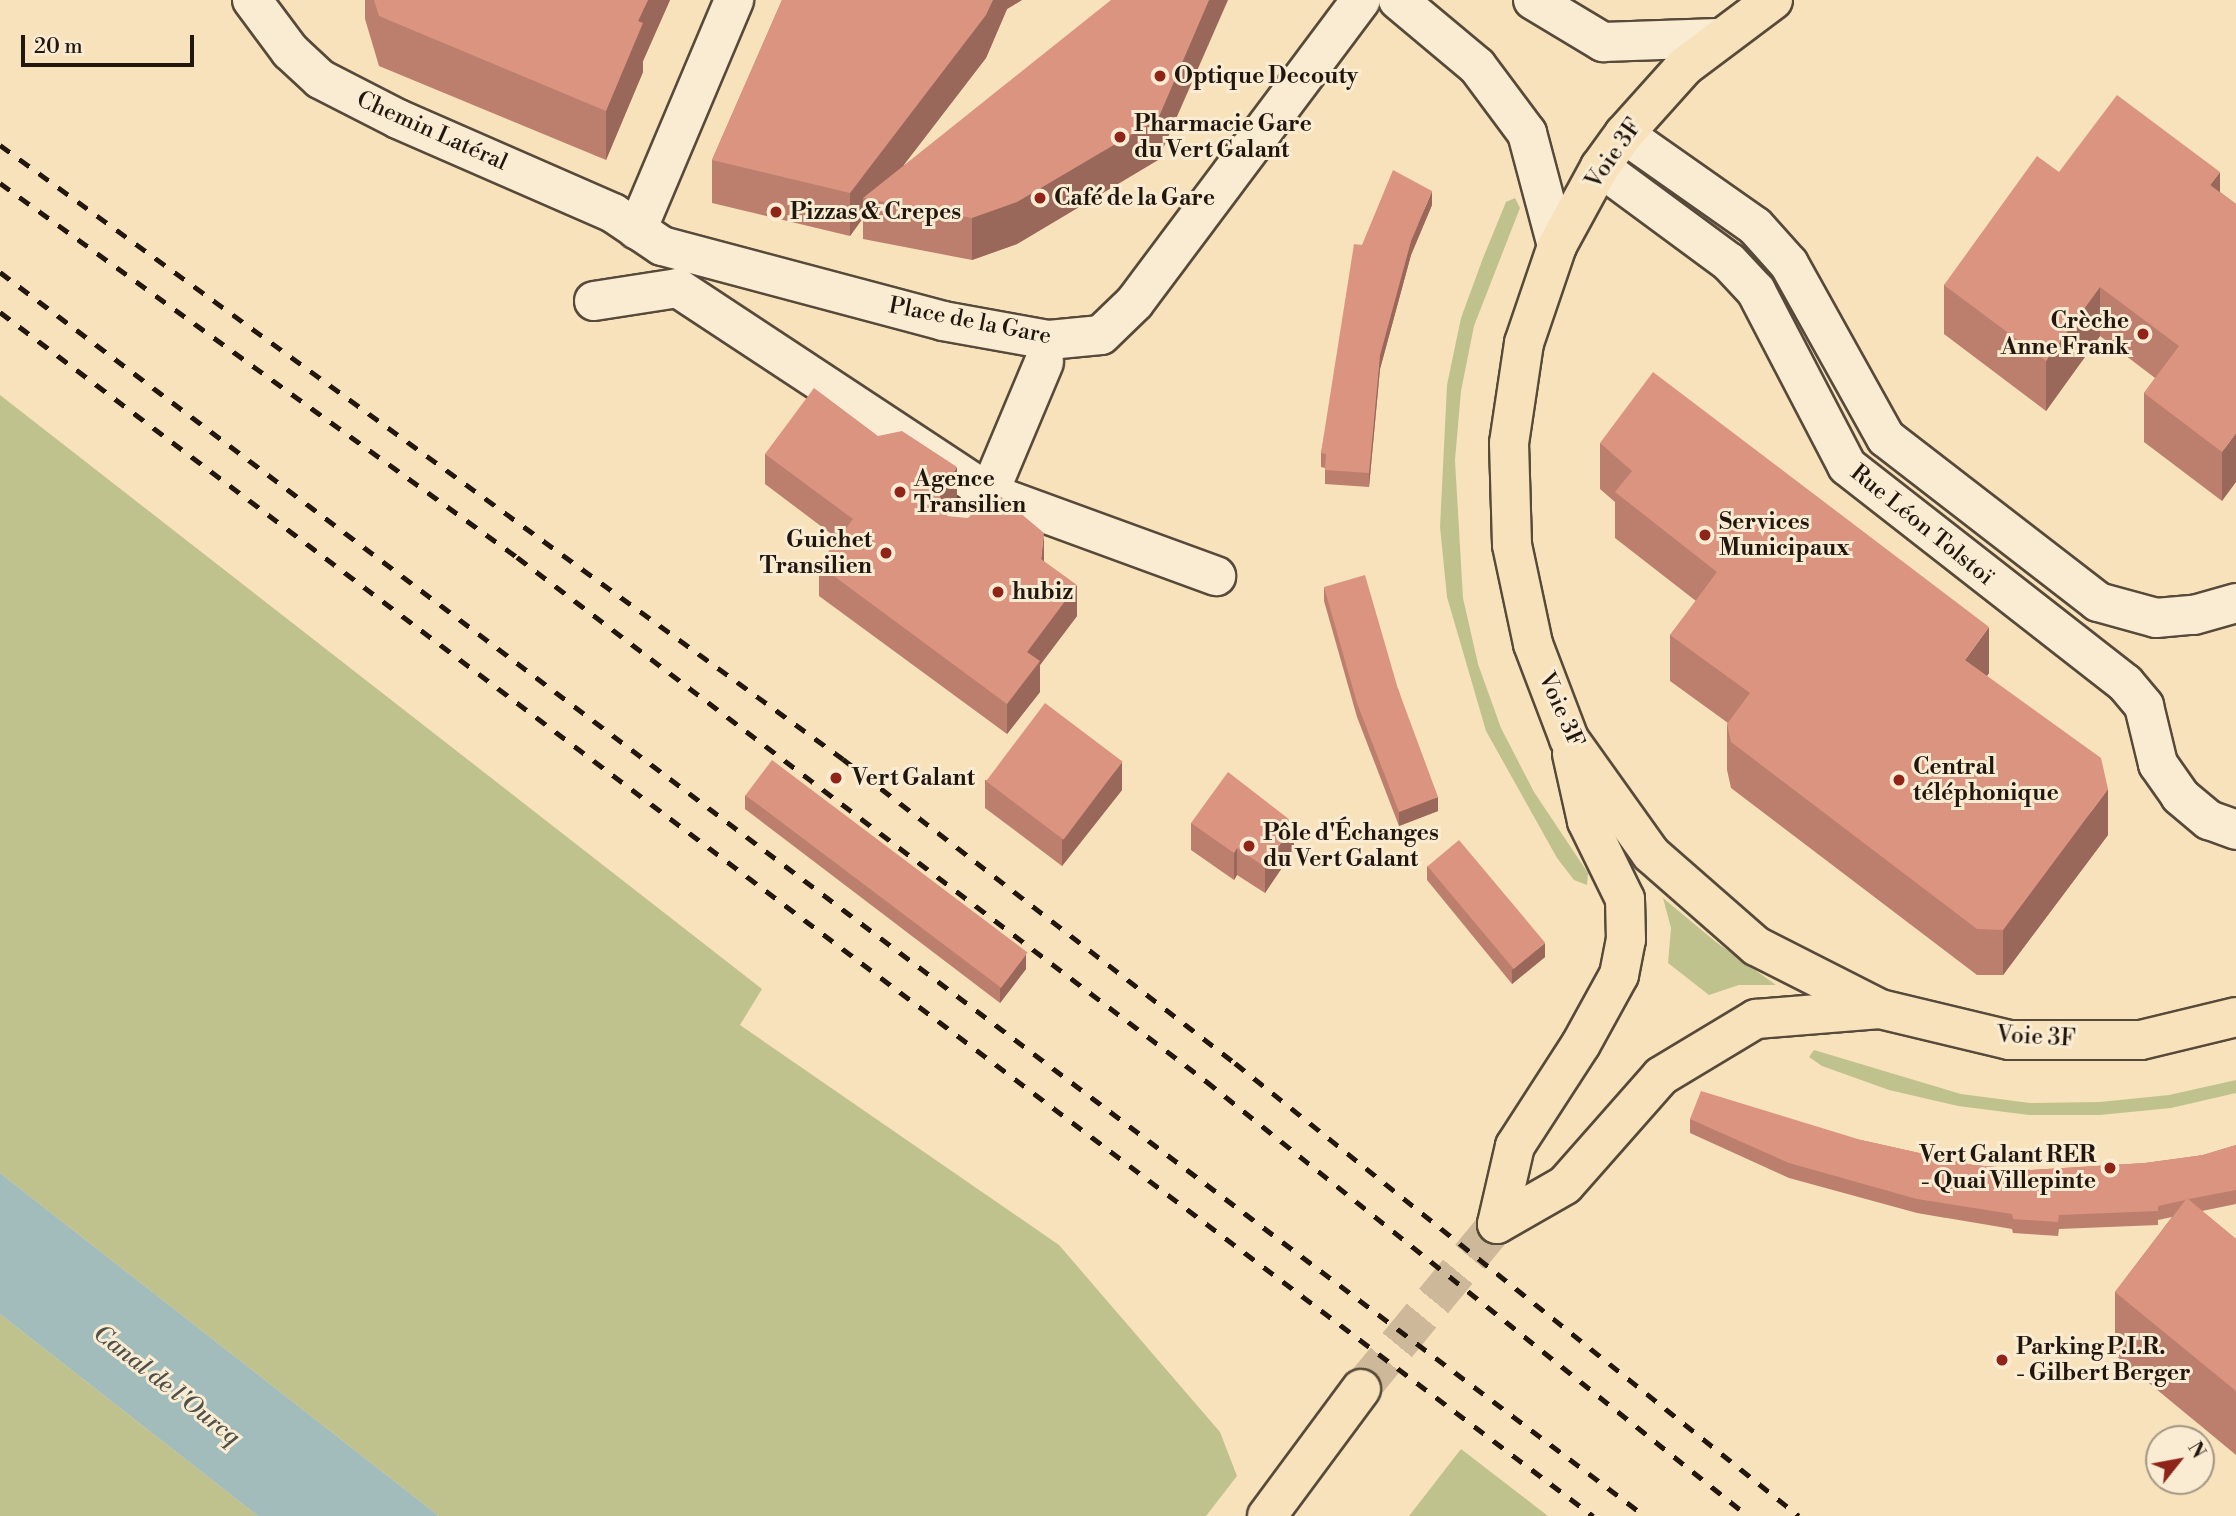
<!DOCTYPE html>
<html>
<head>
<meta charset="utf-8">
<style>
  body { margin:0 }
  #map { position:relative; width:2236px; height:1516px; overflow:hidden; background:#f8e2bc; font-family:"Libre Bodoni",serif }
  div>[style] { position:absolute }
  .green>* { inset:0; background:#c0c28e }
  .water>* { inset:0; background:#a2bbbb }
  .major-tunnel>* { height:38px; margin-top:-19px; transform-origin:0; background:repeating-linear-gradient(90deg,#cdb999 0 38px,transparent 0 57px) }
  .roads { filter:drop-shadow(2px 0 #574a3a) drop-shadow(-2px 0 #574a3a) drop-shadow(0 2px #574a3a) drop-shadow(0 -2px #574a3a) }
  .minor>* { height:38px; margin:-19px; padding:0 19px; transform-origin:19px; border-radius:19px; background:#faecd3 }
  .major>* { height:38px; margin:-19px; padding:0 19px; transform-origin:19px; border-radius:19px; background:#f8e2bc }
  .rail>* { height:5px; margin-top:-2.5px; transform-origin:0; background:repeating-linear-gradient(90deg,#21170f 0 12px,transparent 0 24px) }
  .wall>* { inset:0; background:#bc7f6e }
  .shaded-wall>* { inset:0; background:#99685a }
  .building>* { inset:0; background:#db9480; transform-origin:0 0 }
  .dots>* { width:19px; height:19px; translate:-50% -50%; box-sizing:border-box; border:4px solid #faecd3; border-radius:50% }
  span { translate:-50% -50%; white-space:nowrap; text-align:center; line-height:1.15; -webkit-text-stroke:6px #faecd3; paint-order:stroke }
  .poi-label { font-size:23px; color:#21170f; font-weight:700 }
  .left { translate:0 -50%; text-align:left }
  .right { translate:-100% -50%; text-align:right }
  .street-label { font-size:23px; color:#21170f }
  .water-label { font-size:24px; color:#4e504b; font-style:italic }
  .north { position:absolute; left:2145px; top:1425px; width:70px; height:70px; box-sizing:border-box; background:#faecd3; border:2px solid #a39785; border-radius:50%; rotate:59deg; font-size:19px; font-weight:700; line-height:28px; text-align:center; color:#21170f }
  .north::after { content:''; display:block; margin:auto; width:24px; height:32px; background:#8f2418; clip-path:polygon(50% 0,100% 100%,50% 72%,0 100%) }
  .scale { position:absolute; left:21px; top:35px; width:173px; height:32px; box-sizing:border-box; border:4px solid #21170f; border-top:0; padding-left:9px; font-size:21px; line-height:24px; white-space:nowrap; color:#21170f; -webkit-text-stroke:5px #faecd3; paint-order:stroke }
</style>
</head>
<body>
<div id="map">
  <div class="green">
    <i style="clip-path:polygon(1515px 198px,1520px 208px,1474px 326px,1461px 391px,1455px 460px,1463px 598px,1478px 664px,1501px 728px,1534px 792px,1588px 873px,1587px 885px,1574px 880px,1557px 858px,1486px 731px,1447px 597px,1440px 527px,1447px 385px,1461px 318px,1483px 258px,1506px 202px)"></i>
    <i style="clip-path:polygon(0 395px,762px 989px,740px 1025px,1059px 1245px,1220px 1432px,1237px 1476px,1206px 1516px,439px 1516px,0 1173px)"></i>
    <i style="clip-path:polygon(1663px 898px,1716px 942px,1776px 985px,1739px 985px,1709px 995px,1668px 963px,1671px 928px)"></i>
    <i style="clip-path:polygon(1814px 1050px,1961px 1094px,2030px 1103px,2100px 1102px,2169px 1095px,2236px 1080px,2236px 1093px,2171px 1108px,2100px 1115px,2029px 1115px,1958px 1106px,1889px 1090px,1822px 1066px,1809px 1057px)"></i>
    <i style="clip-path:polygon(0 1314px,258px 1516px,0 1516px)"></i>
    <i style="clip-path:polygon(1461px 1449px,1548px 1516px,1409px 1516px)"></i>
  </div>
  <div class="water">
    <i style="clip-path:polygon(0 1173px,439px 1516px,258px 1516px,0 1314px)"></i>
  </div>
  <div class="major-tunnel">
    <i style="left:1361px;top:1389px;width:214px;rotate:-50.5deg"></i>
  </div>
  <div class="roads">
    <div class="minor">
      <i style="left:252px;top:0;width:64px;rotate:53.3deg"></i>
      <i style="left:290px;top:51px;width:41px;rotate:43deg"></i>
      <i style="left:320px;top:79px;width:88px;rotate:27.1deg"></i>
      <i style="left:398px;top:119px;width:235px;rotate:23.6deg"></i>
      <i style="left:613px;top:213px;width:59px;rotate:34deg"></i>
      <i style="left:662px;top:246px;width:291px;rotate:14.9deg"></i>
      <i style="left:943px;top:321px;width:108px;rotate:10.2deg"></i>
      <i style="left:1049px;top:340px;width:52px;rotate:-5.5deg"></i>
      <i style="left:1101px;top:335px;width:47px;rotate:-44.1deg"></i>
      <i style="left:1135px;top:302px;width:377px;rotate:-53.2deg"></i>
      <i style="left:1398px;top:0;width:103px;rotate:39.9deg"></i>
      <i style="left:1477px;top:66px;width:84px;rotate:53.3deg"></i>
      <i style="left:1527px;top:133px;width:117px;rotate:75.1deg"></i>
      <i style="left:1533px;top:0;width:82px;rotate:31deg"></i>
      <i style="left:1603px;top:42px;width:115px;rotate:-2deg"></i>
      <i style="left:1624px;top:134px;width:160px;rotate:35.1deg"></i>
      <i style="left:1755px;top:226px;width:51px;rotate:48.2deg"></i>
      <i style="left:1789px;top:264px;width:199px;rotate:60.9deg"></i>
      <i style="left:1886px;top:438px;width:268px;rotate:37.7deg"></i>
      <i style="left:2098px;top:602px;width:60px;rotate:15.4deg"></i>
      <i style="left:2156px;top:618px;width:38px;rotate:-5deg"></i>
      <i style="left:2194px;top:615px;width:44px;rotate:-15.9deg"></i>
      <i style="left:1600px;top:167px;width:160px;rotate:36.4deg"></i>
      <i style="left:1729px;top:262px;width:40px;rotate:47deg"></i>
      <i style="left:1756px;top:291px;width:197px;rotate:62.5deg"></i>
      <i style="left:1847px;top:466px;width:353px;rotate:38deg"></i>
      <i style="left:2125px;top:683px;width:30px;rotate:50deg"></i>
      <i style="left:2144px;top:706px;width:60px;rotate:76.4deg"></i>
      <i style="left:2158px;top:764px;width:39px;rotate:55deg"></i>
      <i style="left:2180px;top:796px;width:38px;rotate:40deg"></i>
      <i style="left:2209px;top:820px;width:29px;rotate:20deg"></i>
      <i style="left:637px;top:230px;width:250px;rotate:-67.1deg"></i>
      <i style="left:594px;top:301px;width:85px;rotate:-8.8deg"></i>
      <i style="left:678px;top:288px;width:372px;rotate:33.4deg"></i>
      <i style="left:989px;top:493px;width:242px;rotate:20.1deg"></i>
      <i style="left:960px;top:529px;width:46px;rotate:-51.1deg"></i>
      <i style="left:989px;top:493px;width:142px;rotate:-67.2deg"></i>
    </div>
    <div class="major">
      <i style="left:1773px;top:0;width:110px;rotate:143.1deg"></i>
      <i style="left:1685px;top:66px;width:91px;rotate:131.9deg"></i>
      <i style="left:1624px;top:134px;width:41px;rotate:126deg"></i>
      <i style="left:1600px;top:167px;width:90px;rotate:118.6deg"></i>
      <i style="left:1557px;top:246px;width:102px;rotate:108.8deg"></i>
      <i style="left:1524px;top:343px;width:101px;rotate:98.5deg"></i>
      <i style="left:1509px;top:443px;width:102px;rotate:88.3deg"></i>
      <i style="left:1512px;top:545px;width:101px;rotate:78deg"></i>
      <i style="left:1533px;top:644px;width:102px;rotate:69.2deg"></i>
      <i style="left:1569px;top:739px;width:141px;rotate:54.5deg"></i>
      <i style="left:1651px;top:854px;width:140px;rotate:41.2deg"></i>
      <i style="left:1756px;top:946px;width:139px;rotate:26.9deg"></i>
      <i style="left:1880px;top:1009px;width:133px;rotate:13.5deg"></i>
      <i style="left:2009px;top:1040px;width:132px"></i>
      <i style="left:2141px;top:1040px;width:98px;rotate:-13.6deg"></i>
      <i style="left:1497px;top:1224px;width:80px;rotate:-77deg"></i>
      <i style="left:1515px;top:1146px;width:121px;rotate:-57.1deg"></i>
      <i style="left:1581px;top:1044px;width:79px;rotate:-61.2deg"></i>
      <i style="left:1619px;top:975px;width:36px;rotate:-79deg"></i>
      <i style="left:1626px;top:940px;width:41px;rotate:-91.4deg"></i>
      <i style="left:1625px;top:899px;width:87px;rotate:-116deg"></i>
      <i style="left:1587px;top:821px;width:69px;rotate:-102.6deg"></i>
      <i style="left:1497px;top:1224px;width:78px;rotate:-29.8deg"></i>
      <i style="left:1565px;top:1185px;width:145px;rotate:-48.6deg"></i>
      <i style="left:1661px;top:1076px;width:111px;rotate:-31deg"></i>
      <i style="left:1756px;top:1019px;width:124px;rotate:-4.6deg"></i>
      <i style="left:1267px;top:1516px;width:158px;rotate:-53.5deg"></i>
    </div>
  </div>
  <div class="rail">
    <i style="left:0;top:145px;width:1043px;rotate:36.07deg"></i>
    <i style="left:843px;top:759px;width:496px;rotate:37.8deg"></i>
    <i style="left:1235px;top:1063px;width:723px;rotate:38.77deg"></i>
    <i style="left:0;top:183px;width:638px;rotate:35.88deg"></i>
    <i style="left:517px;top:557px;width:866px;rotate:37.25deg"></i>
    <i style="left:1206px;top:1081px;width:695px;rotate:38.75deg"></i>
    <i style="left:0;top:272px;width:2062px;rotate:37.1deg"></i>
    <i style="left:0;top:312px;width:1997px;rotate:37.08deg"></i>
  </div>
  <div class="wall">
    <i style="clip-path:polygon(365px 0,670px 0,643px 61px,643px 72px,606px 160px,379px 66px,365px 19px)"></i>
    <i style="clip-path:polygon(782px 0,1022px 0,1007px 9px,986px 58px,903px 165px,1158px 160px,1017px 244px,972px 260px,863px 239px,863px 218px,850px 236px,712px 203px,712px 160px)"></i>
    <i style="clip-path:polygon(2059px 172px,2220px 192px,2236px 204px,2222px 501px,2144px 442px,2144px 393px,2155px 378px,2100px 336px,2046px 411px,1944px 334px,1944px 285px)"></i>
    <i style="clip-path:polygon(1432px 205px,1411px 255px,1380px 369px,1369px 487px,1325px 484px,1325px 468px,1321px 467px,1321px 453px,1362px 245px)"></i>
    <i style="clip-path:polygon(1600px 443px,1989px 673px,1987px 676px,2108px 835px,2003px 975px,1977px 975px,1731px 788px,1727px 770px,1727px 724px,1728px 723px,1670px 681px,1670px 635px,1696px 601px,1615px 538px,1615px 502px,1600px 489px)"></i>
    <i style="clip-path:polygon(765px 454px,957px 498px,946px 514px,947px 516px,1044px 561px,1077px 616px,1040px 665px,1040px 692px,1007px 734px,819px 596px,819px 565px,838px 539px,765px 484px)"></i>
    <i style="clip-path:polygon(1324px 587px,1398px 689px,1438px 811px,1399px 826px,1357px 717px,1324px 601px)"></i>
    <i style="clip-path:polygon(985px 780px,1122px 790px,1062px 866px,985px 808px)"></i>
    <i style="clip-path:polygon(745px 795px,1026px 969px,1000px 1003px,745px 809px)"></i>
    <i style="clip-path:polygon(1191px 823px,1294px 850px,1265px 893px,1237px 875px,1234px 880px,1191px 850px)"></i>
    <i style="clip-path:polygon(1427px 866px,1545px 957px,1512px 984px,1427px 880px)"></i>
    <i style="clip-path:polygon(1690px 1119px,1861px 1140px,1973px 1165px,2031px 1170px,2145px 1163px,2203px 1155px,2236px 1145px,2236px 1204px,2202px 1211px,2236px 1239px,2236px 1455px,2115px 1355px,2115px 1292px,2172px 1217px,2158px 1220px,2158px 1225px,2059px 1229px,2058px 1236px,2013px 1233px,2012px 1229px,1917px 1213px,1789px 1178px,1690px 1133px)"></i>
  </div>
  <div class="shaded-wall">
    <i style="clip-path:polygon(648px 0,670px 0,643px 61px,643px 72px,606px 160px,606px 111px,638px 21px)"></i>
    <i style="clip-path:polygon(993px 0,1022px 0,1007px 9px,986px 58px,877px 200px,863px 198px,863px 218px,850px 236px,850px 193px)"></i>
    <i style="clip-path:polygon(1209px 0,1228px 0,1158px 160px,1017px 244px,972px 260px,972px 218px)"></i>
    <i style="clip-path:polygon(2220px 172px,2220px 222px,2210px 185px)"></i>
    <i style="clip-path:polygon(1432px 191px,1432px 205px,1411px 255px,1380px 369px,1369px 487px,1369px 473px,1380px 355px,1411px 241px)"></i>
    <i style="clip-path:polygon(2100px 287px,2100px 336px,2046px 411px,2046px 361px)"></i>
    <i style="clip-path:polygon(2236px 433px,2236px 482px,2222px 501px,2222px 452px)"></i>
    <i style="clip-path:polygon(957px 467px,957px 498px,939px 525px,939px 494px)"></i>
    <i style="clip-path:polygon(1044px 533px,1044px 564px,1041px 559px)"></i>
    <i style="clip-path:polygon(1077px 585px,1077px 616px,1040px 665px,1040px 692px,1007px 734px,1007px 704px,1027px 652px)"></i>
    <i style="clip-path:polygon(1989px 627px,1989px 673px,1965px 706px,1965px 660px)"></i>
    <i style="clip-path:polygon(1122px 762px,1122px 790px,1062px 866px,1062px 838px)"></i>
    <i style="clip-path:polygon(2108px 789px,2108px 835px,2003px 975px,2003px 930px)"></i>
    <i style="clip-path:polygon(1438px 797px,1438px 811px,1399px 826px,1399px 812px)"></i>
    <i style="clip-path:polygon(1294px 823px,1294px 850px,1265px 893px,1265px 867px)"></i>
    <i style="clip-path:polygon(1237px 848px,1237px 875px,1234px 880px,1234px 853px)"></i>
    <i style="clip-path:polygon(1545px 943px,1545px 957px,1512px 984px,1512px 970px)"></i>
    <i style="clip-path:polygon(1026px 954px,1026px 969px,1000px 1003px,1000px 989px)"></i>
  </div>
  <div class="building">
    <i style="clip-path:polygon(374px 0,648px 0,638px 21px,643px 23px,606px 111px,379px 16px)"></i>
    <i style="clip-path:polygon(782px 0,993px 0,986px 15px,850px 193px,712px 160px)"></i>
    <i style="clip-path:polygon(1111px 0,1209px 0,1158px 119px,1017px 202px,972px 218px,863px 198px)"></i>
    <i style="clip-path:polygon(2117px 95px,2220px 172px,2210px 185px,2236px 204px,2236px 433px,2222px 452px,2144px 393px,2179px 346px,2100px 287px,2046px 361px,1944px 285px,2037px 156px,2059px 172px)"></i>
    <i style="clip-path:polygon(1393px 170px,1432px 191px,1411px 241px,1380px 355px,1369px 473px,1325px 470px,1326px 454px,1321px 453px,1354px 244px,1362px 245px)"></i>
    <i style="clip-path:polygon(1653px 372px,1989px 627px,1965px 660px,2101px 758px,2108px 789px,2003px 930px,1977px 929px,1731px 742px,1727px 724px,1750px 693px,1670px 635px,1717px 572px,1615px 492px,1632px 471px,1600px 443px)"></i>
    <i style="clip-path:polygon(814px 388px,878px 436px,902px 431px,957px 467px,939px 494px,947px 516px,968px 518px,994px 491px,1044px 533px,1041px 559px,1077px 585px,1027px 652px,1040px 661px,1007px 704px,819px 565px,853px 519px,765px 454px)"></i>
    <i style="clip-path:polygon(1365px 575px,1398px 689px,1438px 797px,1399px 812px,1357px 703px,1324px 587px)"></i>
    <i style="left:1045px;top:703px;width:97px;height:98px;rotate:37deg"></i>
    <i style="left:772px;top:760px;width:320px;height:44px;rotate:37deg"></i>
    <i style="clip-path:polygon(1228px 772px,1294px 823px,1265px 867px,1237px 848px,1234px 853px,1191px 823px)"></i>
    <i style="left:1459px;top:840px;width:134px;height:41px;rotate:50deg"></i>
    <i style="clip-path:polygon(1701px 1091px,1861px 1140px,1973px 1165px,2031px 1170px,2145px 1163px,2203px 1155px,2236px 1145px,2236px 1190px,2189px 1199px,2187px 1198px,2185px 1200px,2158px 1206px,2158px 1211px,2059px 1215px,2058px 1222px,2013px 1219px,2012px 1214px,1917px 1199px,1789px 1163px,1690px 1119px)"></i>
    <i style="clip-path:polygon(2187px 1198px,2236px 1239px,2236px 1391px,2115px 1292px)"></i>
  </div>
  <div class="dots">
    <i style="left:1160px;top:76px;background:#8f2418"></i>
    <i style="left:1120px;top:137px;background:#8f2418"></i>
    <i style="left:1040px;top:198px;background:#8f2418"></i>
    <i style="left:776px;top:212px;background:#8f2418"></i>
    <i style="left:2143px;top:334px;background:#8f2418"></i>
    <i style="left:900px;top:492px;background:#8f2418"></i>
    <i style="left:1705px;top:535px;background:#8f2418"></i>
    <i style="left:886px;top:553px;background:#8f2418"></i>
    <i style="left:998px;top:592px;background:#8f2418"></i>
    <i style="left:836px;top:778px;background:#8f2418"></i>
    <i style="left:1899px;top:780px;background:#8f2418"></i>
    <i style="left:1249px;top:846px;background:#8f2418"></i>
    <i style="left:2110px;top:1168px;background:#8f2418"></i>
    <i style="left:2002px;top:1360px;background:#8f2418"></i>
  </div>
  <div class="poi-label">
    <span class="left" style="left:1174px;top:76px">Optique Decouty</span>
    <span class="left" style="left:1134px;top:137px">Pharmacie Gare<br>du Vert Galant</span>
    <span class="left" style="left:1054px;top:198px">Café de la Gare</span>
    <span class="left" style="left:790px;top:212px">Pizzas &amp; Crepes</span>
    <span class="right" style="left:2129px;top:334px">Crèche<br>Anne Frank</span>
    <span class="left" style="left:914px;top:492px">Agence<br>Transilien</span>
    <span class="left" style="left:1719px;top:535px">Services<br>Municipaux</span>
    <span class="right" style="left:872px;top:553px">Guichet<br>Transilien</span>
    <span class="left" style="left:1012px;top:592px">hubiz</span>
    <span class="left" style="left:1913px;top:780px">Central<br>téléphonique</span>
    <span class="left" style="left:852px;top:778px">Vert Galant</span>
    <span class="left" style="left:1263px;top:846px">Pôle d'Échanges<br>du Vert Galant</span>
    <span class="right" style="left:2096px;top:1168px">Vert Galant RER<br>- Quai Villepinte</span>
    <span class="left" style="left:2016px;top:1360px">Parking P.I.R.<br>- Gilbert Berger</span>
  </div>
  <div class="street-label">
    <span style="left:432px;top:131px;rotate:24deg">Chemin Latéral</span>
    <span style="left:1614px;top:154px;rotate:-55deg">Voie 3F</span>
    <span style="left:970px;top:321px;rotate:11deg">Place de la Gare</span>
    <span style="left:1922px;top:525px;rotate:39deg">Rue Léon Tolstoï</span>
    <span style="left:1561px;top:710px;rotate:66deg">Voie 3F</span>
    <span style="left:2036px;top:1037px;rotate:3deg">Voie 3F</span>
  </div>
  <div class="water-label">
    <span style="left:166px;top:1386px;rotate:38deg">Canal de l'Ourcq</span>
  </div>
  <div class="north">N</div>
  <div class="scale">20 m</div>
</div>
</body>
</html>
